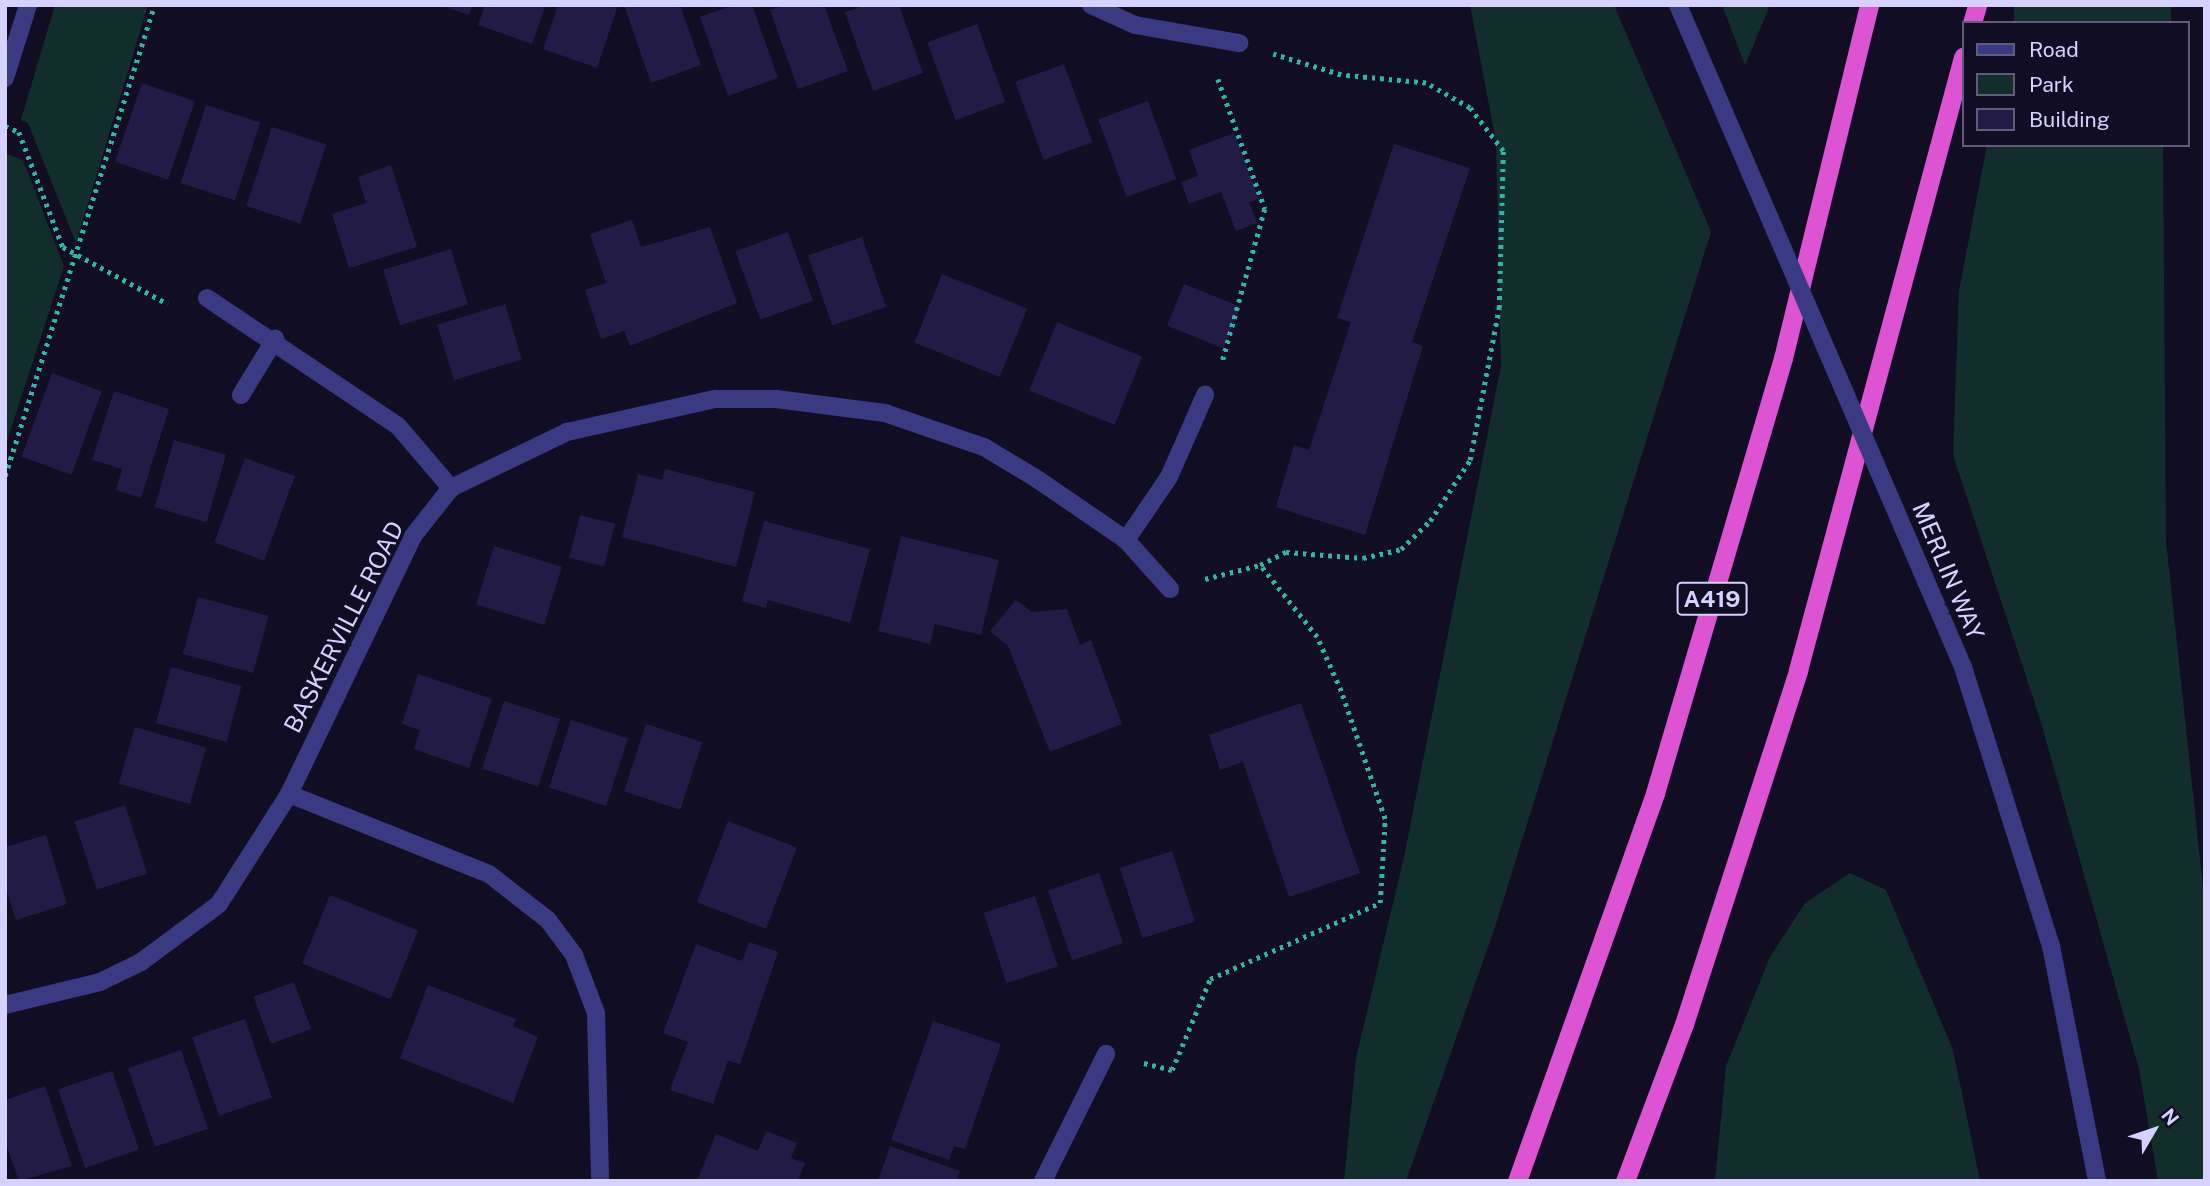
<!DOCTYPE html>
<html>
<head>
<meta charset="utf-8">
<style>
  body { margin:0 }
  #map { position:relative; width:2210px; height:1186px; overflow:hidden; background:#110e24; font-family:"Public Sans",sans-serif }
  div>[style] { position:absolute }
  .green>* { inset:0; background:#112e2c; transform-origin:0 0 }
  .building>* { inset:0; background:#211b45; transform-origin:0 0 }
  .path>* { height:4.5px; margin-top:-2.25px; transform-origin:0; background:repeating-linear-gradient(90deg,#2fb5a7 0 3.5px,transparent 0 8.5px) }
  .service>* { height:18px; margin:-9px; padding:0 9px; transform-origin:9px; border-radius:9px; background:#3a3a83 }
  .minor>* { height:18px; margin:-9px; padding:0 9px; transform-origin:9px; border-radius:9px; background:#3a3a83 }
  .tertiary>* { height:18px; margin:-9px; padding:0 9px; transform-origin:9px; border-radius:9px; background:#3a3a83 }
  .trunk>* { height:19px; margin:-9.5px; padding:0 9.5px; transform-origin:9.5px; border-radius:9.5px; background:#dc53d4 }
  .tertiary-bridge>* { height:18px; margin:-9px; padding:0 9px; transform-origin:9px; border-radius:9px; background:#3a3a83 }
  span { translate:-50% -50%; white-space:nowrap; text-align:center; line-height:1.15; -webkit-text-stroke:7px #110e24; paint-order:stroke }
  .shield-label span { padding:2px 5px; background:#110e24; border:2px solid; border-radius:5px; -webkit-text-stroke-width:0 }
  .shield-label { font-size:23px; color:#d5d2ff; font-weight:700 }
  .street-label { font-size:24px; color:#d5d2ff }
  .frame { position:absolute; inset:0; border:7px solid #d5d2ff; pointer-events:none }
  .legend { position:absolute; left:1962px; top:21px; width:228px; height:126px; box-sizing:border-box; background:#110e24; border:2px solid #5f5c7c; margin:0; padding:9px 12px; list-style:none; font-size:21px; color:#d5d2ff }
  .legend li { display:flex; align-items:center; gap:14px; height:35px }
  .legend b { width:35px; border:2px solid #5f5c7c }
  .north { position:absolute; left:2119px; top:1095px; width:70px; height:70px; -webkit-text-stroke:5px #110e24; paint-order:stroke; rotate:51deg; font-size:19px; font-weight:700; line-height:28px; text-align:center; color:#d5d2ff }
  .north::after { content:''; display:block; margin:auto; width:24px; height:32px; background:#d5d2ff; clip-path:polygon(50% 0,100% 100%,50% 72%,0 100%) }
</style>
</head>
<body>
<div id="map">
  <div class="green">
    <i style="clip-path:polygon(55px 5px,148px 5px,76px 243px,28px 123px,21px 120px)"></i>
    <i style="clip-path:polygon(1470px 5px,1614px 5px,1711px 232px,1495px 927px,1406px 1181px,1344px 1181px,1356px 1058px,1404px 857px,1501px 366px,1496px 142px)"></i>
    <i style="clip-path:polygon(1722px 5px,1770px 5px,1745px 65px)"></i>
    <i style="left:2014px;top:5px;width:157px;height:18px"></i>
    <i style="clip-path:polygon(1987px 145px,2163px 145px,2166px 541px,2205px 906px,2205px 1181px,2158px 1181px,2139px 1069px,2040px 719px,1953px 455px,1959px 291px)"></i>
    <i style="clip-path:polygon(7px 154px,23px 160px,64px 266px,5px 447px)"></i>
    <i style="clip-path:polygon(1850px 873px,1886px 890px,1953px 1050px,1980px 1181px,1715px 1181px,1726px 1066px,1770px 957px,1805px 903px)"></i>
  </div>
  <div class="building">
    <i style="clip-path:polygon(440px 5px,472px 5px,469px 15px)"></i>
    <i style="clip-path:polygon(485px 5px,546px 5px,532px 44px,478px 25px)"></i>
    <i style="clip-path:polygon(558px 5px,618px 5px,597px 68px,543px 49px)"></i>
    <i style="clip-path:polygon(624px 5px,680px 5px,701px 65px,651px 83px)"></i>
    <i style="clip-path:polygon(734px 5px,752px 5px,778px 78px,728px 96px,700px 17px)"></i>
    <i style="clip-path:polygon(785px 5px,824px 5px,848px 71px,798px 89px,770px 10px)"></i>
    <i style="clip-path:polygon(866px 5px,899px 5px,923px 73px,873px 91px,845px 12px)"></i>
    <i style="left:977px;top:24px;width:83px;height:53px;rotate:70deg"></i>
    <i style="left:1064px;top:64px;width:83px;height:52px;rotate:70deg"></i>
    <i style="left:142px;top:83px;width:56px;height:83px;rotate:19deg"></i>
    <i style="left:1148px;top:101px;width:83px;height:53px;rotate:70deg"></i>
    <i style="left:206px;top:105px;width:57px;height:82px;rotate:18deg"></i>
    <i style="left:272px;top:127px;width:57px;height:83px;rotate:18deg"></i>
    <i style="clip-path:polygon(1234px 133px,1259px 199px,1249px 202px,1257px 223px,1236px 231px,1221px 192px,1189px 204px,1181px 182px,1198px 176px,1189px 150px)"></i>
    <i style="clip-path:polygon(1394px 144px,1470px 168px,1412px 342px,1423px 346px,1365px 535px,1276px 507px,1294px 445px,1309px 450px,1351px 322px,1337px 318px)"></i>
    <i style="clip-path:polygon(391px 165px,417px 247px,349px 268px,332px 214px,366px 203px,358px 177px)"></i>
    <i style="clip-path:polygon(632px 220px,641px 247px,710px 227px,737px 303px,630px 346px,624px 331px,601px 339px,585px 290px,606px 283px,590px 234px)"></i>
    <i style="left:788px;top:232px;width:73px;height:56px;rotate:70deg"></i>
    <i style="left:862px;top:237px;width:74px;height:57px;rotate:71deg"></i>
    <i style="left:451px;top:249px;width:58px;height:71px;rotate:73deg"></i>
    <i style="left:942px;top:274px;width:92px;height:74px;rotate:22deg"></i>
    <i style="left:1184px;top:284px;width:61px;height:45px;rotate:22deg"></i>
    <i style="left:505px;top:304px;width:58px;height:71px;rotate:73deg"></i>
    <i style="left:1057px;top:322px;width:92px;height:74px;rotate:22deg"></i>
    <i style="left:52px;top:373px;width:53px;height:89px;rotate:20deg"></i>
    <i style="clip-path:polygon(114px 391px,169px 409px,141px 498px,116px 490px,122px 469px,92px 460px)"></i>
    <i style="left:174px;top:440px;width:54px;height:70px;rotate:16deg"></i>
    <i style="left:245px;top:458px;width:53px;height:90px;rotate:20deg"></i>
    <i style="clip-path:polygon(665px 469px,755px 492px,736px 567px,622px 537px,638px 474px,662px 480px)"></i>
    <i style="left:580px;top:515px;width:36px;height:44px;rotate:14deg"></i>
    <i style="clip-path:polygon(764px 521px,870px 549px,850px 623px,768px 600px,766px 608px,742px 601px)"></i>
    <i style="clip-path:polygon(901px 536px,999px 560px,981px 635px,935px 624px,930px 644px,878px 631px)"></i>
    <i style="left:494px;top:546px;width:71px;height:61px;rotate:17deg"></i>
    <i style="left:198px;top:597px;width:73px;height:59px;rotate:15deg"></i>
    <i style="clip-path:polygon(1016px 600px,1032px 612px,1067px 609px,1080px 645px,1091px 640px,1122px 724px,1050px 752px,1008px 646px,990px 631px)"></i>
    <i style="left:171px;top:667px;width:73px;height:58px;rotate:15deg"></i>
    <i style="clip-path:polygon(418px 674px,492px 699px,469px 768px,414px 749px,420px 730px,402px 724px)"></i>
    <i style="left:504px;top:701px;width:59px;height:71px;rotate:18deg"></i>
    <i style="clip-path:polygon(1301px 703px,1360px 873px,1289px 897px,1243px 762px,1220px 770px,1209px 735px)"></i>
    <i style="left:571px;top:720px;width:60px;height:71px;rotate:18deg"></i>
    <i style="left:646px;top:724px;width:59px;height:71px;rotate:18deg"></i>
    <i style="left:135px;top:727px;width:74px;height:59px;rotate:16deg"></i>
    <i style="left:125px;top:805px;width:72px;height:53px;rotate:72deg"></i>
    <i style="left:728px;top:821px;width:74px;height:87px;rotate:21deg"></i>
    <i style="clip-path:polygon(46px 835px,67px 904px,16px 920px,5px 886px,5px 847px)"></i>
    <i style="left:1172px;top:851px;width:74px;height:55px;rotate:72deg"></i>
    <i style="left:1099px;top:873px;width:74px;height:54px;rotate:71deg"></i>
    <i style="left:330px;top:895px;width:95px;height:74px;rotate:22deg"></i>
    <i style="left:1035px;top:896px;width:74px;height:54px;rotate:72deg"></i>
    <i style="clip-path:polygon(749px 942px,778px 952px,740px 1064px,728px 1061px,713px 1104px,670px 1090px,688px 1042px,663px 1033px,696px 944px,742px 961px)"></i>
    <i style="left:294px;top:982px;width:50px;height:43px;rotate:70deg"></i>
    <i style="clip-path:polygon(428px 985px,516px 1019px,513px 1026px,538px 1037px,513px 1103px,400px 1058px)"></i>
    <i style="left:245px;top:1019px;width:83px;height:56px;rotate:71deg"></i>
    <i style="clip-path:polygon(933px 1021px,1001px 1044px,965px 1149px,954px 1146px,949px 1160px,891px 1140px)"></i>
    <i style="left:181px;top:1050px;width:83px;height:56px;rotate:71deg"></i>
    <i style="left:112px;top:1071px;width:83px;height:57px;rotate:71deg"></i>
    <i style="clip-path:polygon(45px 1086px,72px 1166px,19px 1181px,5px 1142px,5px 1100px)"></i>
    <i style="clip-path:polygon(766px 1131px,797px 1143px,791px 1158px,805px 1163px,798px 1181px,697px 1181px,716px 1134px,758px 1151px)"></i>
    <i style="clip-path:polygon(890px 1146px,960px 1171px,957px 1181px,878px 1181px)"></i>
  </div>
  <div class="path">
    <i style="left:1218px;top:79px;width:138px;rotate:70.1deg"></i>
    <i style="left:1265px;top:209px;width:160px;rotate:105.6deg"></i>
    <i style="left:5px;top:126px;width:15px;rotate:23deg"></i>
    <i style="left:19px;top:132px;width:123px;rotate:69.1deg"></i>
    <i style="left:63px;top:247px;width:119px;rotate:28.5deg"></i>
    <i style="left:5px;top:476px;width:494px;rotate:-72.4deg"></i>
    <i style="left:1205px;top:579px;width:57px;rotate:-14.3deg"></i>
    <i style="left:1144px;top:1063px;width:29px;rotate:14deg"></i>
    <i style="left:1172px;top:1070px;width:99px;rotate:-67.3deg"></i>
    <i style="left:1210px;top:979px;width:186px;rotate:-24.1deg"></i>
    <i style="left:1380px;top:903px;width:84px;rotate:-86.6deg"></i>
    <i style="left:1385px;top:819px;width:135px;rotate:-109deg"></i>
    <i style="left:1341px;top:691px;width:59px;rotate:-114deg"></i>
    <i style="left:1317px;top:637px;width:92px;rotate:-128.4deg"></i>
    <i style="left:1260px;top:565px;width:29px;rotate:-27deg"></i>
    <i style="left:1286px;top:552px;width:77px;rotate:4.5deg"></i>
    <i style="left:1363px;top:558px;width:39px;rotate:-13deg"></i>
    <i style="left:1401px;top:549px;width:40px;rotate:-44deg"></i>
    <i style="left:1430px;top:521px;width:73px;rotate:-56.7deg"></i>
    <i style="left:1470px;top:460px;width:155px;rotate:-79.2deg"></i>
    <i style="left:1499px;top:308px;width:157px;rotate:-88.5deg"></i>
    <i style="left:1503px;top:151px;width:54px;rotate:-127.5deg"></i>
    <i style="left:1470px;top:108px;width:51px;rotate:-150.4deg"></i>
    <i style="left:1426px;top:83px;width:85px;rotate:-174.6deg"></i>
    <i style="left:1341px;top:75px;width:71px;rotate:-162.8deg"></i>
  </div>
  <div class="service">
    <i style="left:1126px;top:540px;width:76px;rotate:-55.7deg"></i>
    <i style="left:1169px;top:477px;width:90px;rotate:-66.3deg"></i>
  </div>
  <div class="minor">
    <i style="left:1091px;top:5px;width:48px;rotate:24.4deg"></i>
    <i style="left:1135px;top:25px;width:106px;rotate:9.8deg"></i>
    <i style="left:5px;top:78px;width:77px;rotate:-72.5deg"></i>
    <i style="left:207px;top:298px;width:230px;rotate:33.8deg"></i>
    <i style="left:398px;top:426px;width:82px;rotate:49.5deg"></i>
    <i style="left:241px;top:395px;width:66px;rotate:-58.7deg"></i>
    <i style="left:289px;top:794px;width:215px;rotate:21.8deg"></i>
    <i style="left:489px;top:874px;width:75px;rotate:37.9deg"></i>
    <i style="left:548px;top:920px;width:44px;rotate:53.4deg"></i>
    <i style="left:574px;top:955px;width:62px;rotate:69.2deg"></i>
    <i style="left:596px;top:1013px;width:168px;rotate:88.6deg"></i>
    <i style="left:5px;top:1005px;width:98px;rotate:-13.6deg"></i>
    <i style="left:100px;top:982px;width:46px;rotate:-26deg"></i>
    <i style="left:141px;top:962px;width:97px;rotate:-36.6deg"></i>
    <i style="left:219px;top:904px;width:130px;rotate:-57.5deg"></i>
    <i style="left:289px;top:794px;width:286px;rotate:-64.3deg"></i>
    <i style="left:413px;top:536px;width:61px;rotate:-51.6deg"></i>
    <i style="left:451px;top:488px;width:129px;rotate:-25.8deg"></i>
    <i style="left:567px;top:432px;width:152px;rotate:-12.6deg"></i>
    <i style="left:715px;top:399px;width:61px"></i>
    <i style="left:776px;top:399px;width:110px;rotate:7.3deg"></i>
    <i style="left:885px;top:413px;width:105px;rotate:19deg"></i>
    <i style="left:984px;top:447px;width:62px;rotate:31.1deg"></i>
    <i style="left:1037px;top:479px;width:108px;rotate:34.4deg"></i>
    <i style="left:1126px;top:540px;width:66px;rotate:48.1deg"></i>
    <i style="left:1043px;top:1181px;width:142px;rotate:-63.6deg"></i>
  </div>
  <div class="tertiary">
    <i style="left:1963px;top:667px;width:293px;rotate:72.5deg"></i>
    <i style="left:2051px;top:946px;width:239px;rotate:78.9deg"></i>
  </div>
  <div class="trunk">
    <i style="left:1972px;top:23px;width:19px;rotate:-74deg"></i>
    <i style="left:1517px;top:1181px;width:412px;rotate:-70.4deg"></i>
    <i style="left:1655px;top:793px;width:453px;rotate:-73.6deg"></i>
    <i style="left:1783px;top:358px;width:363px;rotate:-76.3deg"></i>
    <i style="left:1625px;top:1181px;width:168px;rotate:-69.4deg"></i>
    <i style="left:1684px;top:1024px;width:372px;rotate:-72.1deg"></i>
    <i style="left:1798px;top:670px;width:635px;rotate:-74.93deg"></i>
  </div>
  <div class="tertiary-bridge">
    <i style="left:1678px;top:5px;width:721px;rotate:66.71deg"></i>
  </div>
  <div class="shield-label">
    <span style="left:1712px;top:599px">A419</span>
  </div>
  <div class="street-label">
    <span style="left:1948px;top:571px;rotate:67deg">MERLIN WAY</span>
    <span style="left:344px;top:627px;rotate:-63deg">BASKERVILLE ROAD</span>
  </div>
  <div class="frame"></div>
  <ul class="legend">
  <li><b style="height:9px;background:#3a3a83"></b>Road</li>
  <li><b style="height:19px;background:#112e2c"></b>Park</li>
  <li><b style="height:19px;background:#211b45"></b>Building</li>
  </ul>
  <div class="north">N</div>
</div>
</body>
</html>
